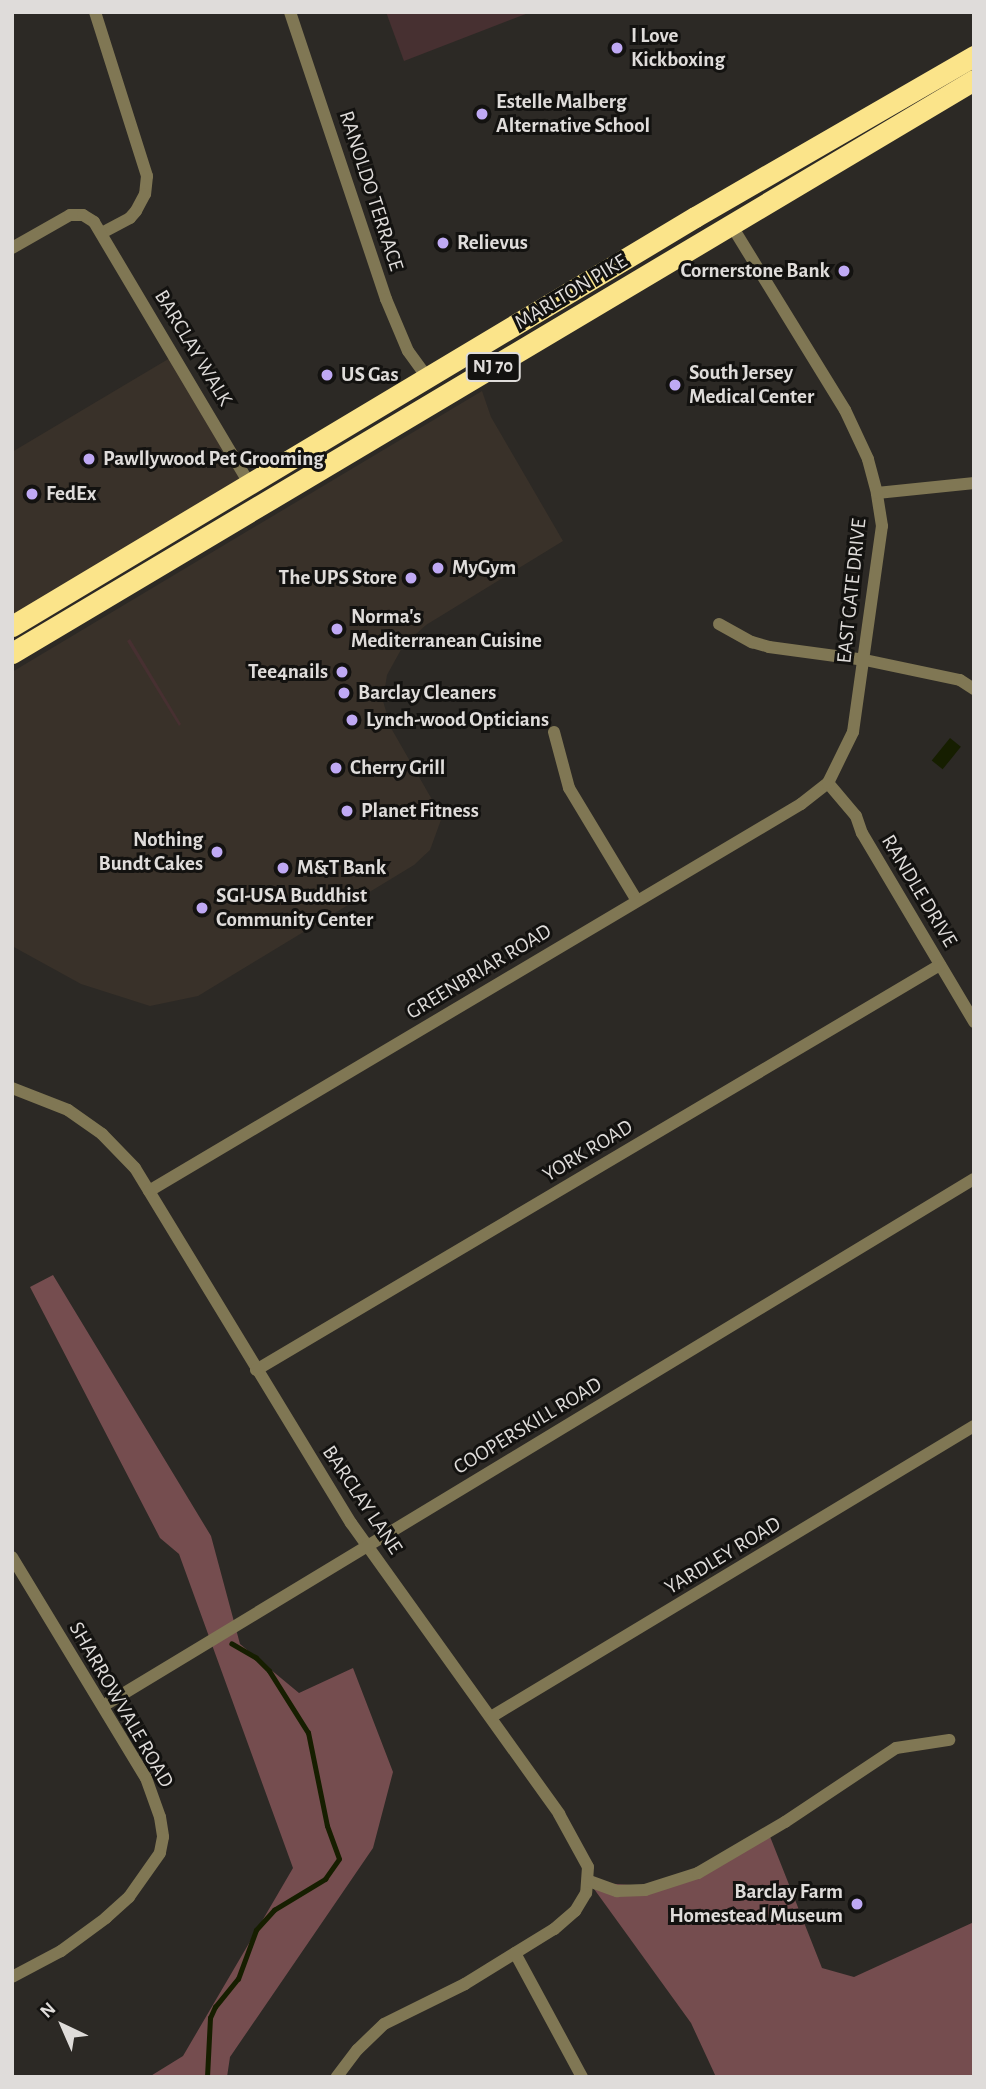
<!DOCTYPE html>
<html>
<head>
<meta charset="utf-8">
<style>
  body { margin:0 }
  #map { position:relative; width:986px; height:2089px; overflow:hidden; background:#2c2925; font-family:"Alegreya Sans",sans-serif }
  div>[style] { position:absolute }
  .built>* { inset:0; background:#393129 }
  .green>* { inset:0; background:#473031 }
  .forest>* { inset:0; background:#754d4f }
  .water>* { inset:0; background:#161e00; transform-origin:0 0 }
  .stream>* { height:4.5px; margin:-2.25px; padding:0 2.25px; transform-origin:2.25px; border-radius:2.25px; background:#161e00 }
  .street>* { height:12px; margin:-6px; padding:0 6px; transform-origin:6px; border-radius:6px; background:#807754 }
  .highway>* { height:21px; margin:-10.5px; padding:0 10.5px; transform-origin:10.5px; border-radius:10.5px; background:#fbe48a }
  .dots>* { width:19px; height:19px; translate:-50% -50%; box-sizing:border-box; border:4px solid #131210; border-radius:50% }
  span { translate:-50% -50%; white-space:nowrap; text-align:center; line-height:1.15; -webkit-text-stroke:6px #131210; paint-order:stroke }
  .shield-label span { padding:2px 5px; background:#131210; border:2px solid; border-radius:5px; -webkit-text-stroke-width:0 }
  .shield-label { font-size:19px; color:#dfdcda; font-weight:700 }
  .poi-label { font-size:21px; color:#dfdcda; font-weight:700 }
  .left { translate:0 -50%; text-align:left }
  .right { translate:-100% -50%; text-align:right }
  .street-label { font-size:21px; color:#dfdcda }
  .frame { position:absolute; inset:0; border:14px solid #dfdcda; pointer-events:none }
  .north { position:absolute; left:28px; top:1991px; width:70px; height:70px; -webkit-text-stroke:5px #131210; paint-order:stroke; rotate:316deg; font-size:19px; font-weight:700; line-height:28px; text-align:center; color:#dfdcda }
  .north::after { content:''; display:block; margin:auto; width:24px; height:32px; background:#dfdcda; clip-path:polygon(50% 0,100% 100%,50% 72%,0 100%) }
</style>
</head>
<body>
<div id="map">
  <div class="built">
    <i style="clip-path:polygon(175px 355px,249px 483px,12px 626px,12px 452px)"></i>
    <i style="clip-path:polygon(482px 391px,491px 417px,563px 541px,426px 625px,403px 646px,387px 675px,383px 701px,391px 728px,442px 817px,430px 850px,414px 865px,198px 996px,150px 1006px,81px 984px,12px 946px,12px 672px)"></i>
  </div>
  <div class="green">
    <i style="clip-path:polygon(386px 12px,531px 12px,404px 61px)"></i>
    <i style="clip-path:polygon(130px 639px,181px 724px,179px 726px,127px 641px)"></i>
  </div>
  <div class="forest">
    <i style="clip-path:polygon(53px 1275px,211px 1536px,240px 1644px,299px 1693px,353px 1668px,393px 1772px,373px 1848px,230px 2057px,227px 2077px,149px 2077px,183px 2056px,293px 1868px,179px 1554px,160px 1538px,30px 1287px)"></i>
    <i style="clip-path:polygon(769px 1834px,822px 1968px,854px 1977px,974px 1922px,974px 2077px,716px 2077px,691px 2023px,589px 1882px,658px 1887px)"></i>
  </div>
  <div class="water">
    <i style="left:950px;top:738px;width:14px;height:29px;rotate:39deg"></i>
  </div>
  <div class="stream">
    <i style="left:207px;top:2077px;width:59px;rotate:-87.1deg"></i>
    <i style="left:210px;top:2018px;width:12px;rotate:-66deg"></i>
    <i style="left:215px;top:2007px;width:36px;rotate:-51deg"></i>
    <i style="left:238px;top:1979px;width:52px;rotate:-69.8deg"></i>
    <i style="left:256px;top:1930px;width:27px;rotate:-48deg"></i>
    <i style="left:274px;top:1910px;width:60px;rotate:-31.3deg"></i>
    <i style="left:325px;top:1879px;width:24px;rotate:-55deg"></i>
    <i style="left:339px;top:1859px;width:35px;rotate:-110deg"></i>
    <i style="left:327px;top:1826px;width:95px;rotate:-101.5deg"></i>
    <i style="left:308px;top:1733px;width:73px;rotate:-122.2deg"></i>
    <i style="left:269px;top:1671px;width:18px;rotate:-135deg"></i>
    <i style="left:256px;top:1658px;width:28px;rotate:-150deg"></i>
  </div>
  <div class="street">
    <i style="left:95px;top:12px;width:172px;rotate:72.4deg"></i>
    <i style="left:147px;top:176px;width:18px;rotate:96deg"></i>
    <i style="left:145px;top:194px;width:19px;rotate:118deg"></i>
    <i style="left:136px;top:211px;width:9px;rotate:131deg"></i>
    <i style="left:130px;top:218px;width:32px;rotate:152deg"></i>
    <i style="left:290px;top:12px;width:303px;rotate:71.5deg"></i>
    <i style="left:386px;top:299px;width:56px;rotate:67.1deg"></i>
    <i style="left:408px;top:351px;width:32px;rotate:54deg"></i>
    <i style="left:12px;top:248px;width:67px;rotate:-29.6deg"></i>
    <i style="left:70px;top:215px;width:13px"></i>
    <i style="left:83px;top:215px;width:13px;rotate:32deg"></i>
    <i style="left:94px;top:222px;width:304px;rotate:59.3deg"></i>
    <i style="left:877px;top:493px;width:98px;rotate:-5.9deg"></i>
    <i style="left:719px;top:624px;width:38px;rotate:29deg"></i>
    <i style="left:752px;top:642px;width:18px;rotate:16deg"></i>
    <i style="left:769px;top:647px;width:97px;rotate:7.7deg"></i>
    <i style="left:865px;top:660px;width:97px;rotate:11.9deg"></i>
    <i style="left:960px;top:680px;width:17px;rotate:33deg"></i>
    <i style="left:554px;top:732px;width:58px;rotate:75deg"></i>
    <i style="left:569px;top:788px;width:130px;rotate:58.9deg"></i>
    <i style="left:828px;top:783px;width:43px;rotate:49.7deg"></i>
    <i style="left:856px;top:816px;width:18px;rotate:71deg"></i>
    <i style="left:862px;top:833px;width:220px;rotate:59.3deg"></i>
    <i style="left:12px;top:1088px;width:60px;rotate:21.4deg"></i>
    <i style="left:68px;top:1110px;width:42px;rotate:35.2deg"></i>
    <i style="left:102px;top:1134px;width:47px;rotate:45.9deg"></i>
    <i style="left:135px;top:1168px;width:416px;rotate:58.7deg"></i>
    <i style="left:351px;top:1523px;width:358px;rotate:54.4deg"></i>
    <i style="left:559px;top:1814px;width:60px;rotate:61.3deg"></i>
    <i style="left:588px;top:1867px;width:26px;rotate:94deg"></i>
    <i style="left:586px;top:1893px;width:21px;rotate:121deg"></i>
    <i style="left:575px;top:1911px;width:28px;rotate:139deg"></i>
    <i style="left:554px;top:1929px;width:105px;rotate:148.3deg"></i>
    <i style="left:465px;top:1984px;width:90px;rotate:153.7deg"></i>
    <i style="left:384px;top:2024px;width:37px;rotate:136deg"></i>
    <i style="left:357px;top:2050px;width:34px;rotate:127deg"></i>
    <i style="left:149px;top:1191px;width:758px;rotate:-30.69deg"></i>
    <i style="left:801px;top:804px;width:34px;rotate:-38deg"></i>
    <i style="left:828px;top:783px;width:57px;rotate:-63.9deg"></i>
    <i style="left:853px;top:732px;width:208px;rotate:-82deg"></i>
    <i style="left:882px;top:526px;width:33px;rotate:-99deg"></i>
    <i style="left:877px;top:493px;width:35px;rotate:-105deg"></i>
    <i style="left:868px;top:459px;width:54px;rotate:-115.1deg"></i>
    <i style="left:845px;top:410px;width:217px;rotate:-121.6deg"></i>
    <i style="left:256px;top:1370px;width:795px;rotate:-30.63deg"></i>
    <i style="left:12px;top:1557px;width:258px;rotate:58.8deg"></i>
    <i style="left:146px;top:1778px;width:41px;rotate:70.3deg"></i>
    <i style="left:160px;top:1817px;width:20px;rotate:81deg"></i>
    <i style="left:163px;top:1837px;width:16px;rotate:101deg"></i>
    <i style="left:160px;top:1853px;width:54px;rotate:125.2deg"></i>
    <i style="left:129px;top:1897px;width:31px;rotate:138deg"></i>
    <i style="left:106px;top:1918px;width:56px;rotate:143.7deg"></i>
    <i style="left:61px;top:1951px;width:55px;rotate:152deg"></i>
    <i style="left:103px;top:1706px;width:1018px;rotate:-31.18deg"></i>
    <i style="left:491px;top:1717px;width:564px;rotate:-31.07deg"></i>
    <i style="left:589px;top:1881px;width:30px;rotate:20deg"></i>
    <i style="left:617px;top:1891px;width:28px;rotate:-2deg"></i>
    <i style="left:645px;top:1890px;width:56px;rotate:-17.8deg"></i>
    <i style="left:698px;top:1873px;width:101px;rotate:-30.4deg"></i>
    <i style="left:785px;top:1822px;width:133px;rotate:-33.7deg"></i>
    <i style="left:896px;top:1748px;width:54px;rotate:-8.6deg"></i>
    <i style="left:515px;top:1953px;width:141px;rotate:61.6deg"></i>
  </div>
  <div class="highway">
    <i style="left:12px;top:626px;width:796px;rotate:-30.91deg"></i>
    <i style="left:695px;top:217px;width:322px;rotate:-30deg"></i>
    <i style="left:12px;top:653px;width:1120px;rotate:-30.78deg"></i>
  </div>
  <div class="dots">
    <i style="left:617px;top:48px;background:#bfa9f4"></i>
    <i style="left:482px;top:114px;background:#bfa9f4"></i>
    <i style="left:443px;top:243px;background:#bfa9f4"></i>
    <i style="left:844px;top:271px;background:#bfa9f4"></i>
    <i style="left:327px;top:375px;background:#bfa9f4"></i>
    <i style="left:675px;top:385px;background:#bfa9f4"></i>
    <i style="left:89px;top:459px;background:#bfa9f4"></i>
    <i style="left:32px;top:494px;background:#bfa9f4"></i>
    <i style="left:438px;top:568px;background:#bfa9f4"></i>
    <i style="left:411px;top:578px;background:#bfa9f4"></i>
    <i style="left:337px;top:629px;background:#bfa9f4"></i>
    <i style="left:342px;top:672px;background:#bfa9f4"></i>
    <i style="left:344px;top:693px;background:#bfa9f4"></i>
    <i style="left:352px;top:720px;background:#bfa9f4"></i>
    <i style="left:336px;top:768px;background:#bfa9f4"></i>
    <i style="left:347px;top:811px;background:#bfa9f4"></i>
    <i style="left:217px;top:852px;background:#bfa9f4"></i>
    <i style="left:283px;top:868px;background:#bfa9f4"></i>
    <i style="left:202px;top:908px;background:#bfa9f4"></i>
    <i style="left:857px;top:1904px;background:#bfa9f4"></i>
  </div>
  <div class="shield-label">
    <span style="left:493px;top:367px">NJ 70</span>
  </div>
  <div class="poi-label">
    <span class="left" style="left:631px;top:48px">I Love<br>Kickboxing</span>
    <span class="left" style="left:496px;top:114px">Estelle Malberg<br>Alternative School</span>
    <span class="left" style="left:457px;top:243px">Relievus</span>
    <span class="right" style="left:830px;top:271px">Cornerstone Bank</span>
    <span class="left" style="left:689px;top:385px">South Jersey<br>Medical Center</span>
    <span class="left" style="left:341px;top:375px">US Gas</span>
    <span class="left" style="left:103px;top:459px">Pawllywood Pet Grooming</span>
    <span class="left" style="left:46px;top:494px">FedEx</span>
    <span class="left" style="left:452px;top:568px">MyGym</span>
    <span class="right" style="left:397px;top:578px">The UPS Store</span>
    <span class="left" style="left:351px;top:629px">Norma's<br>Mediterranean Cuisine</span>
    <span class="right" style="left:328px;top:672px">Tee4nails</span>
    <span class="left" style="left:358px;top:693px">Barclay Cleaners</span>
    <span class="left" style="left:366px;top:720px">Lynch-wood Opticians</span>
    <span class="left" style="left:350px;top:768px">Cherry Grill</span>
    <span class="left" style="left:361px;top:811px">Planet Fitness</span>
    <span class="right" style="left:203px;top:852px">Nothing<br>Bundt Cakes</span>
    <span class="left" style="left:297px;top:868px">M&amp;T Bank</span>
    <span class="left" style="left:216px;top:908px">SGI-USA Buddhist<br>Community Center</span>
    <span class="right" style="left:843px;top:1904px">Barclay Farm<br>Homestead Museum</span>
  </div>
  <div class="street-label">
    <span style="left:371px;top:191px;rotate:72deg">RANOLDO TERRACE</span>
    <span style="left:571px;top:292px;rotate:-31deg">MARLTON PIKE</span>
    <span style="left:193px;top:348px;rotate:59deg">BARCLAY WALK</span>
    <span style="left:852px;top:591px;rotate:-84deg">EAST GATE DRIVE</span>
    <span style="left:919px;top:891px;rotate:59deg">RANDLE DRIVE</span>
    <span style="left:479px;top:972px;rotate:-31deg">GREENBRIAR ROAD</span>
    <span style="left:588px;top:1151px;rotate:-31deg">YORK ROAD</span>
    <span style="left:528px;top:1426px;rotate:-31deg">COOPERSKILL ROAD</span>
    <span style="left:362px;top:1500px;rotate:56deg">BARCLAY LANE</span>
    <span style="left:723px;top:1556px;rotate:-31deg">YARDLEY ROAD</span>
    <span style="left:121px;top:1705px;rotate:60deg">SHARROWVALE ROAD</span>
  </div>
  <div class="frame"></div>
  <div class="north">N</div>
</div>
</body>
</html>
